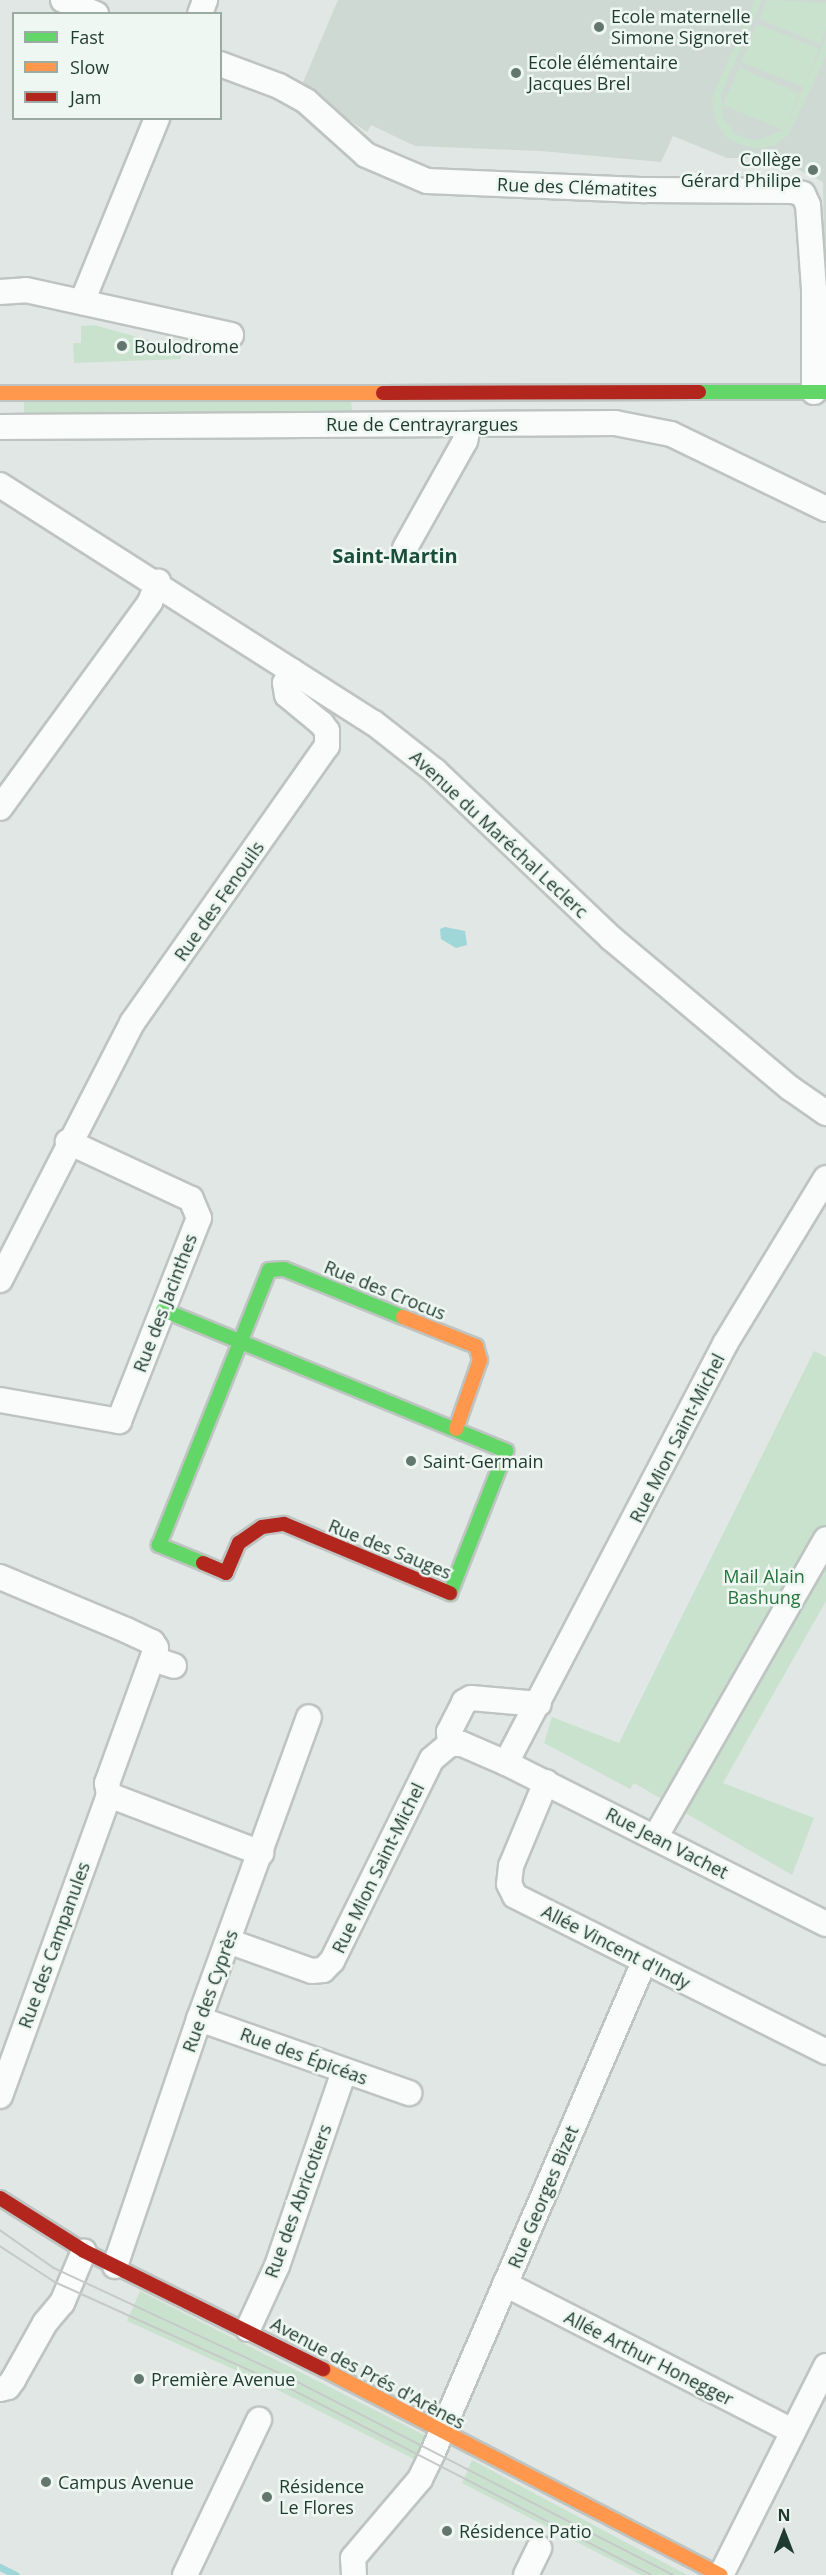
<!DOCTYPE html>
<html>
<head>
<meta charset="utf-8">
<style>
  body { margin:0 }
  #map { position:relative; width:826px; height:2575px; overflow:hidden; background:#e1e7e4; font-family:"Open Sans",sans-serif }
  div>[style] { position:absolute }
  .built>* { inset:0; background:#ced9d3 }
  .green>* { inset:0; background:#c9e2ce; transform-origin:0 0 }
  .water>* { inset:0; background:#9fd6d7 }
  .stream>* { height:7px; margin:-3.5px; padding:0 3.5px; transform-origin:3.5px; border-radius:3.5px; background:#9fd6d7 }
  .roads { filter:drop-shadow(2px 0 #bec4c1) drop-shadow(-2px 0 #bec4c1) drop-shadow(0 2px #bec4c1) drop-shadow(0 -2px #bec4c1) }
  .street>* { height:24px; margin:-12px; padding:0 12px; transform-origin:12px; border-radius:12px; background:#fafbfb }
  .fast>* { height:14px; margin:-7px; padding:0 7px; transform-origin:7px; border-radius:7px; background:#63d668 }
  .slow>* { height:14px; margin:-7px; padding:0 7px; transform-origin:7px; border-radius:7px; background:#ff974d }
  .jam>* { height:14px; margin:-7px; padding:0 7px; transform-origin:7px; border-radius:7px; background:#b3261e }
  .tram>* { height:1.5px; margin:-0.75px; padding:0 0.75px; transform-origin:0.75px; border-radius:0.75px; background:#c6c9c8 }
  .dots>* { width:16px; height:16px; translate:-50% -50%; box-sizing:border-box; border:3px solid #eef7f2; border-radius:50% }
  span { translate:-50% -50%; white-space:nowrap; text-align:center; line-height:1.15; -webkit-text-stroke:5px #eef7f2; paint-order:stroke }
  .poi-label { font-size:18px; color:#1f3a30 }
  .left { translate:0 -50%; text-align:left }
  .right { translate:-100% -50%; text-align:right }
  .street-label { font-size:18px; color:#1f3a30 }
  .park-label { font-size:18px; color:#28723d }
  .neighbourhood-label { font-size:20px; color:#1a4d3c; font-weight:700 }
  .legend { position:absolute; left:12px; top:12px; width:210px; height:108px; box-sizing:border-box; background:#eef7f2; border:2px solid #9baba4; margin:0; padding:8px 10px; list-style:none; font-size:18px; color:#1f3a30 }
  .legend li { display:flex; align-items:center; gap:12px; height:30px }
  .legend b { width:30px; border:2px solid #9baba4 }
  .north { position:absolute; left:754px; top:2503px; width:60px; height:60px; -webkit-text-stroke:4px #eef7f2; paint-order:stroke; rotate:0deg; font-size:16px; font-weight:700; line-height:24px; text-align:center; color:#1f3a30 }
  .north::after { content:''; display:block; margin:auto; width:21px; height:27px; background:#1f3a30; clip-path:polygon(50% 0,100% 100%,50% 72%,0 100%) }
</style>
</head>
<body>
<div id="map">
  <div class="built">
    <i style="clip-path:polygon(338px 0,826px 0,826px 352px,823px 182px,775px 158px,727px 158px,673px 136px,661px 162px,541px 151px,415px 146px,371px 125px,367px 132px,301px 87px)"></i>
  </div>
  <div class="green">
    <i style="clip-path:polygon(755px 0,762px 0,721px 94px,723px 117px,735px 134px,757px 141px,783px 130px,723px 105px,739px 68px,799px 93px,784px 130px,826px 39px,826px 56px,789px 134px,775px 145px,762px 148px,747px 147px,727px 138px,717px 124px,712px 105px,713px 95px)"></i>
    <i style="clip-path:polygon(767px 0,826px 3px,826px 30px,820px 44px,760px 19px)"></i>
    <i style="left:757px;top:24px;width:67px;height:41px;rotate:22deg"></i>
    <i style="clip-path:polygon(94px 325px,181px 349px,181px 359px,74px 363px,73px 343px,81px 343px,81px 326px)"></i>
    <i style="clip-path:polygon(24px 399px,351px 399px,352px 411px,24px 413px)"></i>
    <i style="clip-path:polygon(814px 1351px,826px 1357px,826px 1601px,723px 1783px,814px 1818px,792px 1875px,634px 1783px,630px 1789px,544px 1743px,552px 1717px,619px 1743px)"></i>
    <i style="clip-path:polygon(140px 2291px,428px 2437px,416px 2460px,266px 2384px,127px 2321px)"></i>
    <i style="clip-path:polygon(472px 2460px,687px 2575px,641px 2575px,462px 2483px)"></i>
  </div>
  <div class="water">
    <i style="clip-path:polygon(445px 927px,465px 931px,467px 945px,456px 948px,441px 939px,440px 929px)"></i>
  </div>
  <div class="stream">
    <i style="left:0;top:2567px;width:18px;rotate:27deg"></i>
  </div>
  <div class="roads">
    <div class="street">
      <i style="left:63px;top:0;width:36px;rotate:23deg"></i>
      <i style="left:200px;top:14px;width:15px;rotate:-70deg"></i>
      <i style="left:220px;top:64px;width:63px;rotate:20.4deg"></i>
      <i style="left:279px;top:86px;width:31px;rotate:29deg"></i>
      <i style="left:306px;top:101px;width:81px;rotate:42deg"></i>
      <i style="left:366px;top:155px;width:66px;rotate:23.1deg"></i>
      <i style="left:427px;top:181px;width:219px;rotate:2.4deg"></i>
      <i style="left:646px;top:190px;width:147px;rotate:0.4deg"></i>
      <i style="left:793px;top:191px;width:10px;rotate:17deg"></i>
      <i style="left:803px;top:194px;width:12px;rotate:66deg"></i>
      <i style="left:808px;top:205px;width:84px;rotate:85.9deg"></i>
      <i style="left:814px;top:289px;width:103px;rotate:90deg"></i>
      <i style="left:0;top:292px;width:26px;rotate:-4deg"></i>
      <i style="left:26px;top:290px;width:210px;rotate:12.4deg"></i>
      <i style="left:82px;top:302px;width:199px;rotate:-67.8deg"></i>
      <i style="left:0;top:427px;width:615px;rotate:-0.37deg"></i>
      <i style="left:615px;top:423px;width:57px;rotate:11.1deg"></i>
      <i style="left:671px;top:434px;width:172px;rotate:25.8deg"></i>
      <i style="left:0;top:485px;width:443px;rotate:32.5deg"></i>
      <i style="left:374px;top:723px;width:78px;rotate:38.2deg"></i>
      <i style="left:435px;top:771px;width:243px;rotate:43.5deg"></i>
      <i style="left:611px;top:938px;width:234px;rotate:40deg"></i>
      <i style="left:790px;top:1088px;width:44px;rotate:34.8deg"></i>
      <i style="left:405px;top:548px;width:123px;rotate:-60.7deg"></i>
      <i style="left:465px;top:441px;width:17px;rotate:-77deg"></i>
      <i style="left:0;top:808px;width:255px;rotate:-53.9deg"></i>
      <i style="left:150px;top:602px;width:22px;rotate:-68deg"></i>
      <i style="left:0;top:1280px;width:289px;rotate:-62.8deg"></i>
      <i style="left:132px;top:1023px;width:339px;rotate:-54.9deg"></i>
      <i style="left:327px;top:746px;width:15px;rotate:-90deg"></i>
      <i style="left:327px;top:731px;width:9px;rotate:-126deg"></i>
      <i style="left:322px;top:724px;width:45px;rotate:-140.4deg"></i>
      <i style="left:287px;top:695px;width:12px;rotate:-99deg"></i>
      <i style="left:285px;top:683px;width:14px;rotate:-60deg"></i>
      <i style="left:0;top:1400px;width:121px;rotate:10deg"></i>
      <i style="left:119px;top:1421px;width:218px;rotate:-68.5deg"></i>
      <i style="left:199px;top:1218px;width:21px;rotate:-113deg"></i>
      <i style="left:191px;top:1199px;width:136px;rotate:-155.1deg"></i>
      <i style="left:0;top:1577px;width:137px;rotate:22.8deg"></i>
      <i style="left:126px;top:1630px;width:29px;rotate:25deg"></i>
      <i style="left:152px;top:1642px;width:7px;rotate:56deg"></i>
      <i style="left:156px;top:1648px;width:144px;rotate:109.9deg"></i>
      <i style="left:107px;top:1783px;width:12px;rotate:81deg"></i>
      <i style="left:109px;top:1795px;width:320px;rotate:109.9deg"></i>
      <i style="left:153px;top:1659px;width:22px;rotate:18deg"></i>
      <i style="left:450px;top:1744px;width:12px;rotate:-95deg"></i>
      <i style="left:449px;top:1732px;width:34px;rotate:-63deg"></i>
      <i style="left:464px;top:1702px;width:8px;rotate:-30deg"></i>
      <i style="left:471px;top:1698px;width:68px;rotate:5deg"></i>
      <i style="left:506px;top:1763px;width:473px;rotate:-62.4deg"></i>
      <i style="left:725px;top:1344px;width:194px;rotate:-58.7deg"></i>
      <i style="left:546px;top:1782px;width:91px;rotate:112.6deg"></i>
      <i style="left:511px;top:1866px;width:18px;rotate:96deg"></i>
      <i style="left:509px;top:1884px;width:13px;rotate:63deg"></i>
      <i style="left:515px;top:1896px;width:348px;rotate:26.6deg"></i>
      <i style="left:109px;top:1795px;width:163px;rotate:20.9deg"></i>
      <i style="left:656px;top:1836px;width:342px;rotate:-60.2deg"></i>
      <i style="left:228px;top:1941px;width:89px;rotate:19.7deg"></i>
      <i style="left:312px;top:1971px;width:11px;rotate:-5deg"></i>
      <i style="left:323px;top:1970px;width:13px;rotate:-45deg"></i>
      <i style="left:332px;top:1961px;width:225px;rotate:-63.7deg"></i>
      <i style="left:432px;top:1759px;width:23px;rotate:-40deg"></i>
      <i style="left:450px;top:1744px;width:12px"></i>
      <i style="left:462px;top:1744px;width:48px;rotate:23.4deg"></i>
      <i style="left:506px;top:1763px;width:358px;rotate:26.7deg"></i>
      <i style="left:199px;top:2019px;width:223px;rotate:19.4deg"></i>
      <i style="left:115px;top:2266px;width:261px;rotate:-71.2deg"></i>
      <i style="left:199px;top:2019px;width:321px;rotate:-70deg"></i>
      <i style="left:505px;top:2284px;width:322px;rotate:27.1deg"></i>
      <i style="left:248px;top:2329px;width:69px;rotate:-65.3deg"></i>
      <i style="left:277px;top:2266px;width:206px;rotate:-71deg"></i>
      <i style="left:0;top:2389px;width:8px;rotate:-14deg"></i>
      <i style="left:8px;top:2387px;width:9px;rotate:-54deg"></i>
      <i style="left:13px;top:2380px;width:65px;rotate:-60.7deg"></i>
      <i style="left:45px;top:2323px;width:26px;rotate:-50deg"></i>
      <i style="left:62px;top:2303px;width:56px;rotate:-67.1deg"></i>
      <i style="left:185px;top:2575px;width:172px;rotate:-64.5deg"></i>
      <i style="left:354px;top:2575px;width:17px;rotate:-93deg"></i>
      <i style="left:353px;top:2558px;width:104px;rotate:-49.7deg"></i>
      <i style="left:420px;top:2479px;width:30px;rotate:-64deg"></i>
      <i style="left:433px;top:2452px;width:533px;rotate:-66.7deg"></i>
      <i style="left:526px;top:2575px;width:30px;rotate:-64deg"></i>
      <i style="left:721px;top:2575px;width:234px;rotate:-63.3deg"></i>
    </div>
    <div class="fast">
      <i style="left:699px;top:392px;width:127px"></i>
      <i style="left:163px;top:1310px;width:371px;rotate:22.3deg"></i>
      <i style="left:506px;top:1451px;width:153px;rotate:111.5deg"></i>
      <i style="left:203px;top:1563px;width:48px;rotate:-157.8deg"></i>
      <i style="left:159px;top:1545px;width:296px;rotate:-68.2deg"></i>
      <i style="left:269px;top:1270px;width:15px;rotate:-4deg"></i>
      <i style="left:284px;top:1269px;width:128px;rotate:22deg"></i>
    </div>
    <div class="slow">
      <i style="left:0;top:393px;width:383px"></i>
      <i style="left:403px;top:1317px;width:79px;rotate:21.7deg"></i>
      <i style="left:476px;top:1346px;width:15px;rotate:74deg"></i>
      <i style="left:480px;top:1360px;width:73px;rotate:109.2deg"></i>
      <i style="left:323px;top:2369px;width:448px;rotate:27.4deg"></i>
    </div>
    <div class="jam">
      <i style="left:383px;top:393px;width:316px;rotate:-0.2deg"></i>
      <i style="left:203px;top:1563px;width:25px;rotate:23deg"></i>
      <i style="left:226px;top:1573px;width:33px;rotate:-67deg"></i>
      <i style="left:239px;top:1543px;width:28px;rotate:-35deg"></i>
      <i style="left:262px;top:1527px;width:22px;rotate:-8deg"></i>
      <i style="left:284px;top:1524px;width:180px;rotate:22.6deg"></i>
      <i style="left:0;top:2198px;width:99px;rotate:32.2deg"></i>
      <i style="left:84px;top:2251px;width:267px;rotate:26.3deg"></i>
    </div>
  </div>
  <div class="tram">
    <i style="left:0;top:2230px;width:66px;rotate:35.1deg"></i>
    <i style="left:54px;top:2268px;width:263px;rotate:25deg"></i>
    <i style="left:292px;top:2379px;width:429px;rotate:27.2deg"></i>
    <i style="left:0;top:2246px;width:66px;rotate:33.2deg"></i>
    <i style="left:55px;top:2282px;width:259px;rotate:24.4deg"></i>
    <i style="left:291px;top:2389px;width:405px;rotate:27.3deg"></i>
  </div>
  <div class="dots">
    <i style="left:599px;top:27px;background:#63776f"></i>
    <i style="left:516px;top:73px;background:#63776f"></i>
    <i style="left:813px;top:170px;background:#63776f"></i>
    <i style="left:122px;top:346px;background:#63776f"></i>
    <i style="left:411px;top:1461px;background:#63776f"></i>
    <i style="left:139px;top:2379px;background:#63776f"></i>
    <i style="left:46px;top:2482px;background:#63776f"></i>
    <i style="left:267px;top:2497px;background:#63776f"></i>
    <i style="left:447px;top:2531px;background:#63776f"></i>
  </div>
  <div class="poi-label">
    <span class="left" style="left:611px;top:27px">Ecole maternelle<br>Simone Signoret</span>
    <span class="left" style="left:528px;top:73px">Ecole élémentaire<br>Jacques Brel</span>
    <span class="right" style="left:801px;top:170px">Collège<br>Gérard Philipe</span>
    <span class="left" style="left:134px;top:346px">Boulodrome</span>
    <span class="left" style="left:423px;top:1461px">Saint-Germain</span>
    <span class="left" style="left:151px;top:2379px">Première Avenue</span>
    <span class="left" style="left:58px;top:2482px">Campus Avenue</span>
    <span class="left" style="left:279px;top:2497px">Résidence<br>Le Flores</span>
    <span class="left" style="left:459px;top:2531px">Résidence Patio</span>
  </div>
  <div class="street-label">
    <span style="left:577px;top:187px;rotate:2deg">Rue des Clématites</span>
    <span style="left:422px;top:424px">Rue de Centrayrargues</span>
    <span style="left:499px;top:834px;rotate:43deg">Avenue du Maréchal Leclerc</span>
    <span style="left:219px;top:901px;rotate:-55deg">Rue des Fenouils</span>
    <span style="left:385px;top:1290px;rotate:22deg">Rue des Crocus</span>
    <span style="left:165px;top:1303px;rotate:-69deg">Rue des Jacinthes</span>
    <span style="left:677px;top:1438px;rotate:-63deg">Rue Mion Saint-Michel</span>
    <span style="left:390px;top:1549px;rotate:22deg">Rue des Sauges</span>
    <span style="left:667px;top:1843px;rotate:27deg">Rue Jean Vachet</span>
    <span style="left:378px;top:1868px;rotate:-64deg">Rue Mion Saint-Michel</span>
    <span style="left:54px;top:1945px;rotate:-70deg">Rue des Campanules</span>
    <span style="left:616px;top:1947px;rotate:27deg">Allée Vincent d'Indy</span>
    <span style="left:210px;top:1991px;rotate:-70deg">Rue des Cyprès</span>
    <span style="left:304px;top:2056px;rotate:20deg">Rue des Épicéas</span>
    <span style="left:543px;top:2197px;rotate:-67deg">Rue Georges Bizet</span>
    <span style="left:298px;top:2201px;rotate:-70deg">Rue des Abricotiers</span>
    <span style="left:649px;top:2358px;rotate:27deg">Allée Arthur Honegger</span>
    <span style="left:368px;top:2373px;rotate:28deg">Avenue des Prés d'Arènes</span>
  </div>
  <div class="park-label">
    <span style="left:764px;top:1587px">Mail Alain<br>Bashung</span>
  </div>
  <div class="neighbourhood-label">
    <span style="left:395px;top:555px">Saint-Martin</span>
  </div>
  <ul class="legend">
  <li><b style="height:8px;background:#63d668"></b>Fast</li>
  <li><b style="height:8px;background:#ff974d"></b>Slow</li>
  <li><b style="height:8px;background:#b3261e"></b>Jam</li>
  </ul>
  <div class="north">N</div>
</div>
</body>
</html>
